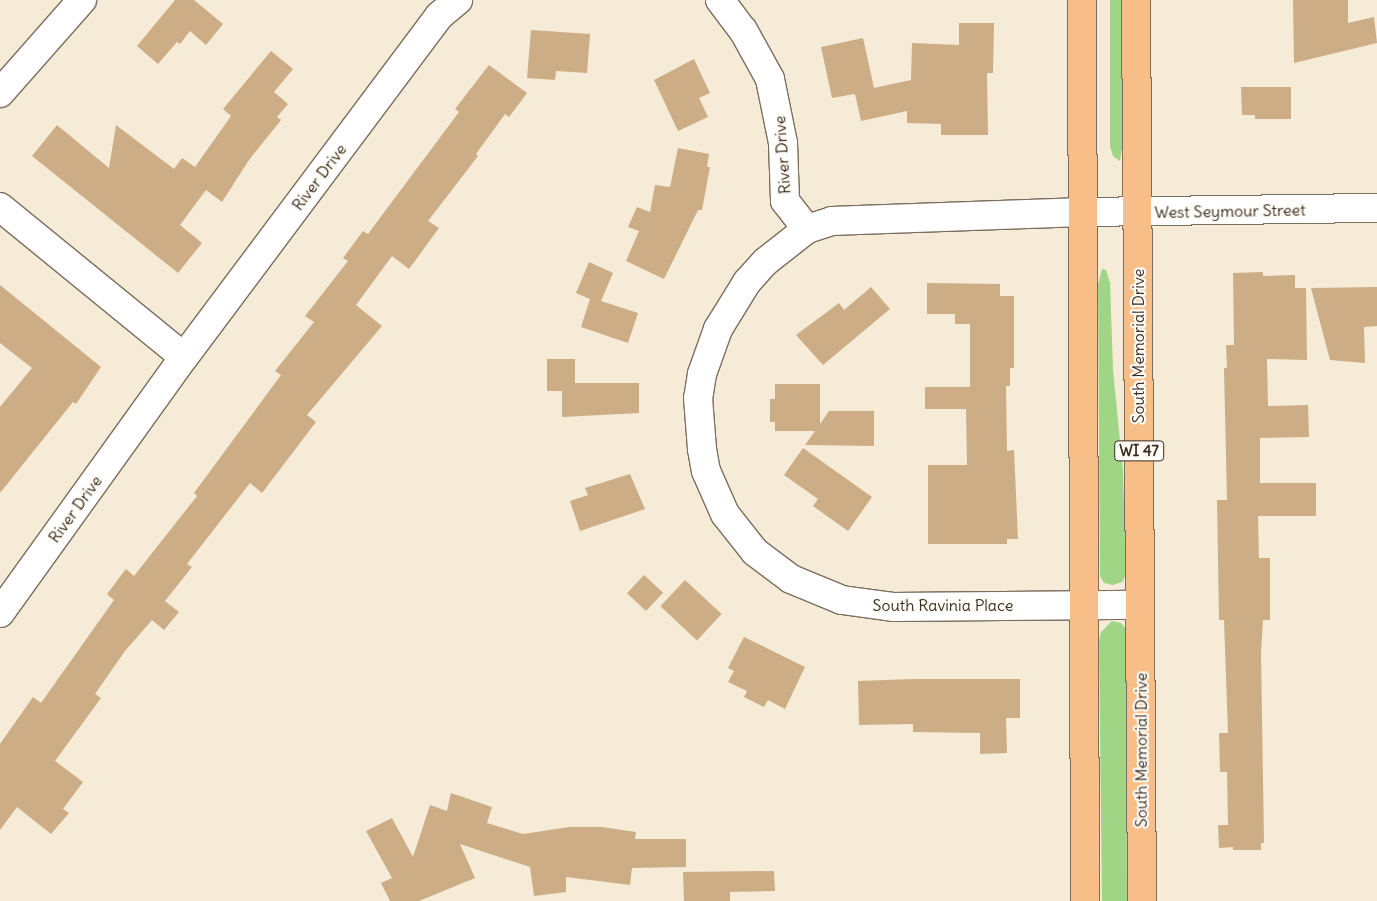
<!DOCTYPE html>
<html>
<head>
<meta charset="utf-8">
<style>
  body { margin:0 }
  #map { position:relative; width:1377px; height:901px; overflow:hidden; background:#f5ebd7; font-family:Delius,sans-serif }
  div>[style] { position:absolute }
  .green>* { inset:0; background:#9fd585 }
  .building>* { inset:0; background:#cdad85; transform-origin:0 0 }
  .roads { filter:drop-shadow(1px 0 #7c6e5f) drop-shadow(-1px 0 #7c6e5f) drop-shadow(0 1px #7c6e5f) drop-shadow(0 -1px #7c6e5f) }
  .minor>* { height:28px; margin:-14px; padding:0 14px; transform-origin:14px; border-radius:14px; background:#fff }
  .tertiary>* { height:28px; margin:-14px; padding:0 14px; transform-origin:14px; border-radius:14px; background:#fff }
  .primary>* { height:28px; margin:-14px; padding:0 14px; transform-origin:14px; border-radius:14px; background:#f7be87 }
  span { translate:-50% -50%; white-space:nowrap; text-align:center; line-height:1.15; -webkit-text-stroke:4.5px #fdfcf7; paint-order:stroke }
  .shield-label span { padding:1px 4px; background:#fdfcf7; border:1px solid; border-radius:4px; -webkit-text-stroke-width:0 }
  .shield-label { font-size:15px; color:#3b2a1e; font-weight:700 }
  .street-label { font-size:16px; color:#3b2a1e }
</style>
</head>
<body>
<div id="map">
  <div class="green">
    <i style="clip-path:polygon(1110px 0,1123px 0,1124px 135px,1120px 161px,1113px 156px,1110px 146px)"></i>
    <i style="clip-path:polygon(1102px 269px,1106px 270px,1110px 283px,1113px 370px,1123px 471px,1126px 575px,1122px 582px,1113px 585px,1104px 583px,1100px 576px,1098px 285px)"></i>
    <i style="clip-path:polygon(1112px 621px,1121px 623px,1126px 629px,1127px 901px,1102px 901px,1099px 641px,1101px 632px)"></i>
  </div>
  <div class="building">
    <i style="clip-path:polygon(175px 0,194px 0,223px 24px,206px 45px,190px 31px,180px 44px,177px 42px,158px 64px,137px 46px)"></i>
    <i style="clip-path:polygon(1293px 0,1348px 0,1348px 23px,1374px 17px,1377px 43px,1294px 63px)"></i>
    <i style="clip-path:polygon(959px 23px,994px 23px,993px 73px,987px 73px,988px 135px,941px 135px,941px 124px,907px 123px,907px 111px,861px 121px,855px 94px,832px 98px,821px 47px,863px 38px,874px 88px,911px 80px,912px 43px,959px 45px)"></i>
    <i style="clip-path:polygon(531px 30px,590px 34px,587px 73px,556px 71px,555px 80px,527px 78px)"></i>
    <i style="clip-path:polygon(271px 51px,293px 69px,274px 92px,288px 104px,277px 117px,281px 120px,249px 160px,222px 202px,206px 190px,180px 225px,202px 243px,178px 273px,32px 156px,57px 125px,109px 168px,116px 125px,174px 169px,182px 158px,195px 167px,231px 116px,223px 109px)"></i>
    <i style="clip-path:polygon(694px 59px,710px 93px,699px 98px,708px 117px,678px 131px,654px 80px)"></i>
    <i style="clip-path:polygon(489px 65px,527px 93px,509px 117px,505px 114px,476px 154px,478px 156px,428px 221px,439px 228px,409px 269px,392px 256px,356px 305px,382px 326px,307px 415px,316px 422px,262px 493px,250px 483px,187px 564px,192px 567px,165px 601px,179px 612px,164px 630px,152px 620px,125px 651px,95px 694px,101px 698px,55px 761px,83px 782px,63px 809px,69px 813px,51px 834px,17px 807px,0 830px,0 744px,33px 697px,41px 703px,114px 600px,107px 594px,126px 569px,134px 576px,197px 496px,194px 493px,281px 375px,275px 371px,314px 322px,305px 316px,348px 261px,343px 258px,363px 231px,368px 234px,459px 112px,455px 109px)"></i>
    <i style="clip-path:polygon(1241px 87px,1291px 87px,1291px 119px,1255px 119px,1255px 115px,1242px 115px)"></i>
    <i style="clip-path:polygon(678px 148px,709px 154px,707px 167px,710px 167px,702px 210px,698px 210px,664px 279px,626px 261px,639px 231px,628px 227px,637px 207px,650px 212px,655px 185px,670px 187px)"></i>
    <i style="clip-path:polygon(589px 262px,613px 273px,601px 301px,638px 313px,628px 343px,581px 327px,590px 299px,576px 293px)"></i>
    <i style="clip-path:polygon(1263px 272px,1263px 276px,1295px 275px,1295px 288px,1306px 288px,1307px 360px,1267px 359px,1268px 406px,1308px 405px,1309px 437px,1260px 438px,1260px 483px,1316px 483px,1316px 516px,1258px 516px,1259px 558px,1270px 558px,1270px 620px,1263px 620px,1261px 653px,1264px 843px,1261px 843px,1261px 850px,1233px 850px,1233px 847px,1219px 848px,1218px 825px,1228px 825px,1227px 772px,1220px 772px,1219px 733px,1228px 733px,1224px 620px,1219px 620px,1217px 500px,1227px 500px,1224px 368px,1227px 368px,1226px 345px,1234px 345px,1233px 273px)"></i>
    <i style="clip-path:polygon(927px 283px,1000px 284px,1000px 296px,1014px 296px,1014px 368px,1010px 368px,1010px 386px,1006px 386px,1007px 451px,1014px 450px,1018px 539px,1007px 539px,1007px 544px,928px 544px,928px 465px,967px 465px,966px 409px,925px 409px,925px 387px,970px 387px,970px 324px,955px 324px,955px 314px,927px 314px)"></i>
    <i style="clip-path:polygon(0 285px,101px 367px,76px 404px,73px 402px,0 493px,0 407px,32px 368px,0 343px)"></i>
    <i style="clip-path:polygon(871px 287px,890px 309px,823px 365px,796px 335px,839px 303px,844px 310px)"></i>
    <i style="clip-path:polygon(1377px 287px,1377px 326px,1364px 327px,1365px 363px,1330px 360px,1311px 288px)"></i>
    <i style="clip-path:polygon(547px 359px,575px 359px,575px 383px,639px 383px,639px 413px,562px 417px,562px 391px,547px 391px)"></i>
    <i style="clip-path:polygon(775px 384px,820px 384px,820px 424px,829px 411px,874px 411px,874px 446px,805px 445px,815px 431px,775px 431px,775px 422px,770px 422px,770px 399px,775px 399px)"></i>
    <i style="clip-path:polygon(803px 448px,872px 497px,848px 531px,813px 506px,818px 499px,784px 475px)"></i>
    <i style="clip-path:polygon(630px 474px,645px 509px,580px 531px,570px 501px,588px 495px,585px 488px)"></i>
    <i style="left:644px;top:575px;width:26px;height:25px;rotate:43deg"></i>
    <i style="left:685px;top:580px;width:50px;height:36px;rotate:43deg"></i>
    <i style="clip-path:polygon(744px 637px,805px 667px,785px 709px,768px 700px,764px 707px,744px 697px,747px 691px,728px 682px,734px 671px,728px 668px)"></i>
    <i style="clip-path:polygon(914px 679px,1020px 679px,1020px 718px,1006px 718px,1007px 753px,980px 754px,980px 733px,913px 732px,913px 724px,859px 725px,858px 681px)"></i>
    <i style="clip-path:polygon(451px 793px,492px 807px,487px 823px,523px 834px,569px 827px,602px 827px,636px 832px,635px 839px,686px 839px,686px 867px,632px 868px,630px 885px,566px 877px,566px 892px,534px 896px,530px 867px,460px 844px,475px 878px,419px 901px,390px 901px,381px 883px,392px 878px,366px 831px,392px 818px,413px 857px,430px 805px,447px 811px)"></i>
    <i style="clip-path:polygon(774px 871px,775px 891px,730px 892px,730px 901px,684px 901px,683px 872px)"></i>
  </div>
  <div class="roads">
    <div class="minor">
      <i style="left:720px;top:0;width:38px;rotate:53deg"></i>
      <i style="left:743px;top:30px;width:56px;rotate:61.1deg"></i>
      <i style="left:770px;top:79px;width:65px;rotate:78.5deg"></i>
      <i style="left:783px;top:143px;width:58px;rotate:88deg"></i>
      <i style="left:785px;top:201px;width:36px;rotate:52deg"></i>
      <i style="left:0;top:93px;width:124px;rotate:-48.6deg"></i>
      <i style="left:0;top:207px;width:237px;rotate:39.2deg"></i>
      <i style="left:1084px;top:212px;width:226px;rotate:178deg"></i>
      <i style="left:858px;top:220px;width:26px;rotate:178deg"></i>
      <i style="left:832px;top:221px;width:26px;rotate:162deg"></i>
      <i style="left:807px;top:229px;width:53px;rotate:141.8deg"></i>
      <i style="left:765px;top:262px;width:27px;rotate:132deg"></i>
      <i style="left:747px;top:282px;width:55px;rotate:121.7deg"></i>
      <i style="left:718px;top:329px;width:48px;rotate:109.6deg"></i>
      <i style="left:702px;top:374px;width:24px;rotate:99deg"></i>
      <i style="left:698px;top:398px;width:51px;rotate:85.5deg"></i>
      <i style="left:702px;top:449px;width:22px;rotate:80deg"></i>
      <i style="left:706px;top:471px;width:47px;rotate:66.2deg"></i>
      <i style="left:725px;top:514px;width:48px;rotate:51.7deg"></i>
      <i style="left:755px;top:552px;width:45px;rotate:36.9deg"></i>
      <i style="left:791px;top:579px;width:55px;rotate:22.4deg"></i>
      <i style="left:842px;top:600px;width:51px;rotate:7.8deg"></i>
      <i style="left:893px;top:607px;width:247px;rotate:-0.5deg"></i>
      <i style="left:0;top:613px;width:315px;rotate:-54.3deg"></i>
      <i style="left:184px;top:357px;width:426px;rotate:-53.2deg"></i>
      <i style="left:439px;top:16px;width:25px;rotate:-40deg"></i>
    </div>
    <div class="tertiary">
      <i style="left:1084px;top:212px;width:293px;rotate:-0.8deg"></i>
    </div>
    <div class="primary">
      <i style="left:1082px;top:0;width:901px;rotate:89.81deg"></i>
      <i style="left:1136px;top:0;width:901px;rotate:89.62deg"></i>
    </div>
  </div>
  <div class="shield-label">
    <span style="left:1139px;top:451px">WI 47</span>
  </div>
  <div class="street-label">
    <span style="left:782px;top:155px;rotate:-94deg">River Drive</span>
    <span style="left:319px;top:177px;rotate:-53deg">River Drive</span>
    <span style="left:1230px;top:211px;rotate:-1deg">West Seymour Street</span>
    <span style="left:1138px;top:346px;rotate:-90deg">South Memorial Drive</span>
    <span style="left:75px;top:509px;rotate:-54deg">River Drive</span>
    <span style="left:943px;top:605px">South Ravinia Place</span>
    <span style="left:1141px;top:750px;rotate:-90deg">South Memorial Drive</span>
  </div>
</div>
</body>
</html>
